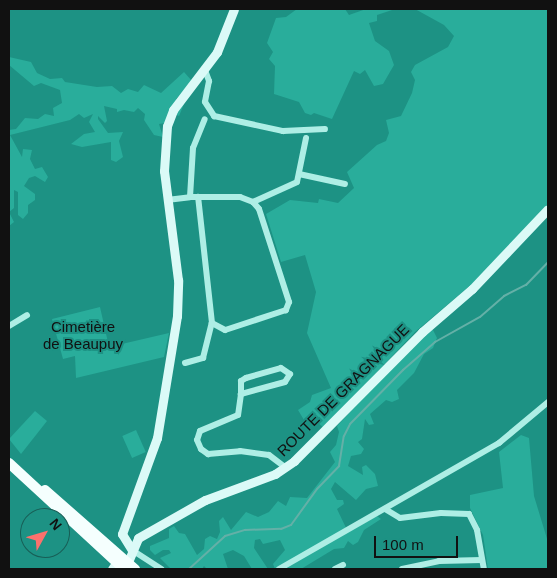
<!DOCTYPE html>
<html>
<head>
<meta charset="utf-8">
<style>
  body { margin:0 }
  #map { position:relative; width:557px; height:578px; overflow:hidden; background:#1d9284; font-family:Arial,sans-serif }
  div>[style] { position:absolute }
  .green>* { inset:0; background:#29ad9b; transform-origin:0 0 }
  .stream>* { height:2px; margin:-1px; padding:0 1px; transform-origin:1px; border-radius:1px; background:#64b0a7 }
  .street>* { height:6px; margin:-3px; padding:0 3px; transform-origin:3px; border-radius:3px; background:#aeeee5 }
  .secondary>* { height:9px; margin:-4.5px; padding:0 4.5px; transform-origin:4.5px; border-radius:4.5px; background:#dbfaf7 }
  .primary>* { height:10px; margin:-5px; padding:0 5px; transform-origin:5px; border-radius:5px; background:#f5fffe }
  span { translate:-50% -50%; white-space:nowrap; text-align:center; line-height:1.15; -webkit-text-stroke:4px #1d9284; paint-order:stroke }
  .park-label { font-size:15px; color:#111 }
  .street-label { font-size:15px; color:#111 }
  .frame { position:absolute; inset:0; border:10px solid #111; pointer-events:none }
  .north { position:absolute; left:20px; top:508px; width:50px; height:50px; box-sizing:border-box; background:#1d9284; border:1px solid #185e56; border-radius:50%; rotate:51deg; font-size:14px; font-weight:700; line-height:20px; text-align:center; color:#111 }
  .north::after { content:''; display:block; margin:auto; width:18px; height:22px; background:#fd716d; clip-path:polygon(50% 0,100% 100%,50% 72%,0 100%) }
  .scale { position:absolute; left:374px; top:536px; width:84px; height:22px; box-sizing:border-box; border:2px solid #111; border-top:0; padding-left:6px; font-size:15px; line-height:18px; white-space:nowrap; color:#111; -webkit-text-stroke:4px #1d9284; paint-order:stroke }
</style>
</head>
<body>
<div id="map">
  <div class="green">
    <i style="clip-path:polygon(297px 9px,345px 9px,349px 15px,366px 9px,395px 9px,377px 15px,377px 21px,369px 23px,375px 41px,389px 51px,394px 65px,383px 84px,374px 86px,365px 70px,360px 74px,354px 71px,332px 119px,314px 113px,311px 115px,305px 113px,299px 102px,274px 94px,275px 66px,269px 59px,273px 52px,267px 43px,276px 18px,286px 17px)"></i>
    <i style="clip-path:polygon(415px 9px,548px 9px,548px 204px,472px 284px,415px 332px,324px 428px,311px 417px,304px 420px,298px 410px,310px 402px,312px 395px,331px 388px,307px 333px,316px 292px,305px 255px,281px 262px,266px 214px,290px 200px,318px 203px,319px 199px,338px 203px,354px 188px,347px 172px,377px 145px,386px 141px,389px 133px,386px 120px,401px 116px,412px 93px,415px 80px,411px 72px,415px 65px,448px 47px,454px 36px,444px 25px)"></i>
    <i style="clip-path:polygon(9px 57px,31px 62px,37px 73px,50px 79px,62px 78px,65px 82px,97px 87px,112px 86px,121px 93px,128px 89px,138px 92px,144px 85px,161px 93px,184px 72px,192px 81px,176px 99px,184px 104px,179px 116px,171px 112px,165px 123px,159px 124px,163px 137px,154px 135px,144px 120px,145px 114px,138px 108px,134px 112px,124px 110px,117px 112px,117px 109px,104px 106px,107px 121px,105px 123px,98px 116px,98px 119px,108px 133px,123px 132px,119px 141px,123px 157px,116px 162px,111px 160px,111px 142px,82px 147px,71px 144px,84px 134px,95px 132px,89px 122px,93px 114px,84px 118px,79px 114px,70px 120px,10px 135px,22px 157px,23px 149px,32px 150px,30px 159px,35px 169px,42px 167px,48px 177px,45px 182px,35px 176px,29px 178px,24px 186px,35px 194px,35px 200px,28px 205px,28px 213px,23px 219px,18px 215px,18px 192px,14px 190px,14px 208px,9px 212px,14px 222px,9px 226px,9px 130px,16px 129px,25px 118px,38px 119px,45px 114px,54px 116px,53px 108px,62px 103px,60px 90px,41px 83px,34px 86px,9px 65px)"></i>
    <i style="clip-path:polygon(100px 307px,109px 347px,169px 333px,164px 357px,76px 378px,75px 356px,63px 359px,52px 319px)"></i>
    <i style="clip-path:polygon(427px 329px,433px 330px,437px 338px,433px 348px,424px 354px,414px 373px,397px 390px,399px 399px,392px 402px,386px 400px,370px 414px,374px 424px,369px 425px,365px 419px,362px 439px,358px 442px,364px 449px,361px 454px,351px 456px,348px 466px,363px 475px,362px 467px,366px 465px,375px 474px,378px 486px,366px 489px,356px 500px,335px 482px,331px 489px,337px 500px,343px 500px,344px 504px,337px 509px,348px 532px,377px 516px,381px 519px,364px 530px,358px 542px,353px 545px,348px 541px,344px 548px,334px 549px,301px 569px,275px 569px,273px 564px,285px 550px,280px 540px,263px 544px,260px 539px,255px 540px,254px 548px,268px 569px,252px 569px,244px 556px,233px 550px,223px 554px,228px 569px,207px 569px,204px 566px,202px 569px,171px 569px,160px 558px,171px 553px,169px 550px,163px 550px,155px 555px,150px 550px,150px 546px,169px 538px,169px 529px,174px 526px,179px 533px,185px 534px,197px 555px,204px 549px,205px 539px,210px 536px,217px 539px,220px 532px,219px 521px,223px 517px,231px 530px,246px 512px,258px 517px,269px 512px,278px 501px,286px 506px,290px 497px,307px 498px,335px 462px,330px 452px,336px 445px,339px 432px,337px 426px)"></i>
    <i style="clip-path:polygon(35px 411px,47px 421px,21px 454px,9px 439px)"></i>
    <i style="left:136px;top:430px;width:24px;height:15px;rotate:66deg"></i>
    <i style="clip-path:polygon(521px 435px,529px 438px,534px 496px,548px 542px,548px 569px,488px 569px,483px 535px,470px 508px,470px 495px,503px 488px,499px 452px)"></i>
  </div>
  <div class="stream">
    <i style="left:189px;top:569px;width:49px;rotate:-42.5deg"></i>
    <i style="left:225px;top:536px;width:21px;rotate:-17deg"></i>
    <i style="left:245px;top:530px;width:36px;rotate:-2deg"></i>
    <i style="left:281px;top:529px;width:11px;rotate:-22deg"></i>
    <i style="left:291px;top:525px;width:44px;rotate:-54.2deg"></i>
    <i style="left:317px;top:489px;width:32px;rotate:-46deg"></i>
    <i style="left:339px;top:466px;width:30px;rotate:-81deg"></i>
    <i style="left:344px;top:436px;width:13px;rotate:-63deg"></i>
    <i style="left:350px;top:424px;width:76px;rotate:-45.5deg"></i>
    <i style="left:403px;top:370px;width:43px;rotate:-41.2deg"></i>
    <i style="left:435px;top:342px;width:51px;rotate:-29.1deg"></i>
    <i style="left:480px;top:317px;width:32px;rotate:-41deg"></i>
    <i style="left:504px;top:296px;width:25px;rotate:-27deg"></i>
    <i style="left:526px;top:285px;width:32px;rotate:-46deg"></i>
  </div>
  <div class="street">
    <i style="left:205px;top:70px;width:12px;rotate:70deg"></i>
    <i style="left:209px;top:81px;width:21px;rotate:101deg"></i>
    <i style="left:205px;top:102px;width:17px;rotate:57deg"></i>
    <i style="left:214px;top:116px;width:71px;rotate:12.3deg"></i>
    <i style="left:283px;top:131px;width:42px;rotate:-2.7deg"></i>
    <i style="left:299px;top:174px;width:47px;rotate:12.3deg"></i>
    <i style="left:190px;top:197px;width:49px;rotate:-86.5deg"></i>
    <i style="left:193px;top:148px;width:31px;rotate:-68deg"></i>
    <i style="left:167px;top:200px;width:23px;rotate:-7deg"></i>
    <i style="left:190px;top:197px;width:50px"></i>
    <i style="left:240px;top:197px;width:14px;rotate:21deg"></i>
    <i style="left:253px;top:202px;width:9px;rotate:49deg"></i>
    <i style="left:259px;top:209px;width:98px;rotate:72.1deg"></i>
    <i style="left:289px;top:302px;width:9px;rotate:111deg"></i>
    <i style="left:286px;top:310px;width:64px;rotate:161.8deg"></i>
    <i style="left:225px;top:330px;width:15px;rotate:-152deg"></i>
    <i style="left:212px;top:323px;width:127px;rotate:-96.3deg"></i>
    <i style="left:253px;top:202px;width:48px;rotate:-24.4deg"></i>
    <i style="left:297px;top:182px;width:45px;rotate:-78.4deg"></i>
    <i style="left:9px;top:326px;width:21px;rotate:-31deg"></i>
    <i style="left:185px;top:363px;width:19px;rotate:-16deg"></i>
    <i style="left:203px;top:358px;width:36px;rotate:-76deg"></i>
    <i style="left:241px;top:394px;width:13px;rotate:-90deg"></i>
    <i style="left:241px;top:381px;width:6px;rotate:-31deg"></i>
    <i style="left:246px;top:378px;width:36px;rotate:-16deg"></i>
    <i style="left:281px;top:368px;width:11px;rotate:34deg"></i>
    <i style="left:290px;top:374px;width:9px;rotate:122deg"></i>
    <i style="left:285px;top:382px;width:46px;rotate:164.7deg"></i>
    <i style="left:241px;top:394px;width:21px;rotate:98deg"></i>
    <i style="left:238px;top:415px;width:41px;rotate:157.2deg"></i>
    <i style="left:200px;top:431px;width:9px;rotate:108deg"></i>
    <i style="left:197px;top:440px;width:10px;rotate:66deg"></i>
    <i style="left:201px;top:449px;width:9px;rotate:36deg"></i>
    <i style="left:208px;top:454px;width:32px;rotate:-5deg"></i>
    <i style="left:240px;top:451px;width:29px;rotate:8deg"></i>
    <i style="left:269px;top:455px;width:20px;rotate:37deg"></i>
    <i style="left:385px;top:509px;width:17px;rotate:31deg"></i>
    <i style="left:400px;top:518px;width:41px;rotate:-7deg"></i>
    <i style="left:441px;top:513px;width:28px;rotate:2deg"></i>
    <i style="left:469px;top:514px;width:18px;rotate:63deg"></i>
    <i style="left:477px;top:530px;width:40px;rotate:80deg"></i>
    <i style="left:132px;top:550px;width:35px;rotate:33deg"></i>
    <i style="left:279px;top:569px;width:254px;rotate:-29.8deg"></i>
    <i style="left:499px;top:443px;width:64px;rotate:-39.9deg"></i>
    <i style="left:335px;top:569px;width:9px;rotate:-27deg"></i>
    <i style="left:402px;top:569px;width:38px;rotate:-12deg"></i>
    <i style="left:439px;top:561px;width:43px;rotate:-1.3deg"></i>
  </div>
  <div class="secondary">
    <i style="left:132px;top:550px;width:19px;rotate:-122deg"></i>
    <i style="left:122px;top:534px;width:102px;rotate:-70deg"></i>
    <i style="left:157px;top:438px;width:124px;rotate:-80.7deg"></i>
    <i style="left:177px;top:316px;width:36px;rotate:-88deg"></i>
    <i style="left:178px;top:280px;width:110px;rotate:-97.3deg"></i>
    <i style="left:164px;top:171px;width:45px;rotate:-86.2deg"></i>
    <i style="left:167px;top:126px;width:17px;rotate:-69deg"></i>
    <i style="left:173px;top:110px;width:73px;rotate:-52.8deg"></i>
    <i style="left:217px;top:52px;width:46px;rotate:-68.4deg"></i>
    <i style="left:128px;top:562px;width:26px;rotate:-67deg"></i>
    <i style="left:138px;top:538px;width:77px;rotate:-29.6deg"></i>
    <i style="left:205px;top:500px;width:75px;rotate:-20.4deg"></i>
    <i style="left:275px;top:474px;width:23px;rotate:-34deg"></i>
    <i style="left:294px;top:461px;width:182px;rotate:-45.2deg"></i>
    <i style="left:422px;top:332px;width:66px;rotate:-40.7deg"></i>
    <i style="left:472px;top:289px;width:110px;rotate:-46.5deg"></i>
    <i style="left:112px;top:569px;width:7px;rotate:-56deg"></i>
  </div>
  <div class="primary">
    <i style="left:9px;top:463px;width:156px;rotate:42.7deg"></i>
    <i style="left:45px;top:490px;width:120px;rotate:41.3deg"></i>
  </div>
  <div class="park-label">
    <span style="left:83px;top:335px">Cimetière<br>de Beaupuy</span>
  </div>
  <div class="street-label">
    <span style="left:343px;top:390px;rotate:-45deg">ROUTE DE GRAGNAGUE</span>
  </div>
  <div class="frame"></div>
  <div class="north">N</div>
  <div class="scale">100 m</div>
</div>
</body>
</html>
